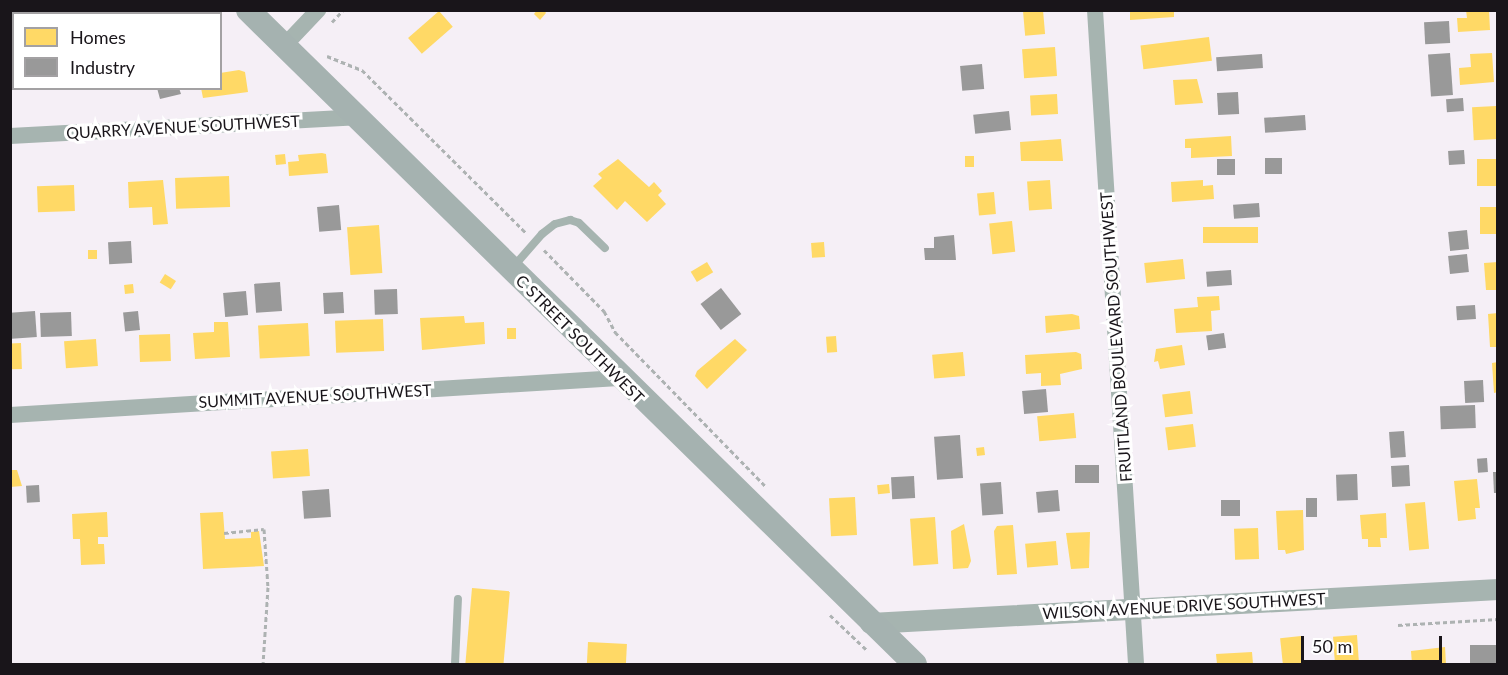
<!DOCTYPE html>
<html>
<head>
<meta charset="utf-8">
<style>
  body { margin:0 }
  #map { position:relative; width:1508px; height:675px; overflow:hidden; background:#f5eff6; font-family:Lato,sans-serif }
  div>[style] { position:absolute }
  .homes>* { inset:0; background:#ffd966; transform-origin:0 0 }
  .industry>* { inset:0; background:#999; transform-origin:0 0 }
  .path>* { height:3px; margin-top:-1.5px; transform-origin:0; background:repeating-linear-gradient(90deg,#adb2b2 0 4.5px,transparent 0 7.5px) }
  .service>* { height:8px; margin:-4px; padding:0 4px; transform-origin:4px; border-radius:4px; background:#a6b4b0 }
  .minor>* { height:16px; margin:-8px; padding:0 8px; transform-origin:8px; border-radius:8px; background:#a6b4b0 }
  .tertiary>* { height:21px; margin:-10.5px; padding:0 10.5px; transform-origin:10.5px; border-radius:10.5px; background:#a6b4b0 }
  .secondary>* { height:24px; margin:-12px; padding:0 12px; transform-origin:12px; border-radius:12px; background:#a5b2b0 }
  span { translate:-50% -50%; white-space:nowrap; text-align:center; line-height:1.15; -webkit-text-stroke:6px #fff; paint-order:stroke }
  .street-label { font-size:16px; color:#19151a }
  .frame { position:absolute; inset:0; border:12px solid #19151a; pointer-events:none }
  .legend { position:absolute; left:12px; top:12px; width:210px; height:78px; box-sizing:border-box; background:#fff; border:2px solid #a3a1a3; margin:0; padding:8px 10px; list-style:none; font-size:18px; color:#19151a }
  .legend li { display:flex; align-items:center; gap:12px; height:30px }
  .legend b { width:30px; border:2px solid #a3a1a3 }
  .scale { position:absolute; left:1301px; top:636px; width:141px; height:27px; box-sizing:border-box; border:3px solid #19151a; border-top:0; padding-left:8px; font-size:18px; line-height:21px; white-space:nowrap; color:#19151a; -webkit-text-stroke:4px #fff; paint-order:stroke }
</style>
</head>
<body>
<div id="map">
  <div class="homes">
    <i style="left:122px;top:10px;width:41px;height:5px"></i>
    <i style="clip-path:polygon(537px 10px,544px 10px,546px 13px,540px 20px,534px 14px)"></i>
    <i style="left:1043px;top:10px;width:24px;height:20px;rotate:85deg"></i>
    <i style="clip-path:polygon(1130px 10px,1174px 10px,1174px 17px,1130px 20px)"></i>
    <i style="clip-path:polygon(1466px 10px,1489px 10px,1490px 30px,1458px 32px,1457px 18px,1467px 18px)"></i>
    <i style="left:439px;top:11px;width:21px;height:41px;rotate:49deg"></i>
    <i style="left:1209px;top:37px;width:24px;height:69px;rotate:83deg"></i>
    <i style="left:1055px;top:47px;width:29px;height:33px;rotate:86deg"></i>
    <i style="clip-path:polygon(1492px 53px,1494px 82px,1460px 85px,1459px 68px,1471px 67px,1470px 54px)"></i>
    <i style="clip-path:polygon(239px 70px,245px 72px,248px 92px,203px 98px,201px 88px,220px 88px,220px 73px)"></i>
    <i style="clip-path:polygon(1197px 79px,1203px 103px,1175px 105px,1173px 80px)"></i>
    <i style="left:1057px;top:94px;width:20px;height:27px;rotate:87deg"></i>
    <i style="left:1496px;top:106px;width:33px;height:24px;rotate:87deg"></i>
    <i style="clip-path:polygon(1231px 136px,1232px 156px,1191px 158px,1191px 148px,1185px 148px,1185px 139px)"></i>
    <i style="clip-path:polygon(1061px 139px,1063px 161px,1021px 161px,1020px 142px)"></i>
    <i style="clip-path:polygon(322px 153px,326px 154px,328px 173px,289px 176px,288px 162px,299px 161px,298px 155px)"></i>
    <i style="left:285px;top:154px;width:10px;height:10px;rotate:84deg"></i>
    <i style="left:965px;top:156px;width:9px;height:11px"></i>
    <i style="clip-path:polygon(618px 159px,649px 187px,654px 182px,662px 191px,658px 195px,666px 204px,647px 222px,625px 201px,617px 210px,593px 186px,602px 178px,598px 174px)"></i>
    <i style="left:1498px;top:159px;width:27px;height:21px;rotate:90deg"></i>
    <i style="left:229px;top:176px;width:31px;height:54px;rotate:88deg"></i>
    <i style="clip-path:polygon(163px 180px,168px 224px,153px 225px,152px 207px,129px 208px,128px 182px)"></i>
    <i style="left:1050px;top:180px;width:29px;height:23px;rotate:86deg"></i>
    <i style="clip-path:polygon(1203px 180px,1203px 186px,1213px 185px,1214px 199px,1172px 202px,1171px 182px)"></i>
    <i style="left:74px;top:185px;width:26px;height:37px;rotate:88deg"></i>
    <i style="left:994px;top:192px;width:22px;height:17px;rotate:85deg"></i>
    <i style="left:1498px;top:207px;width:27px;height:18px;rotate:90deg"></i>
    <i style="left:1012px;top:221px;width:31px;height:23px;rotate:84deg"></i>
    <i style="left:379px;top:225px;width:48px;height:32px;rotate:86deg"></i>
    <i style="left:1258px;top:227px;width:16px;height:55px;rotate:90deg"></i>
    <i style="left:824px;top:242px;width:15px;height:13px;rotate:86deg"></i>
    <i style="left:88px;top:250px;width:9px;height:9px"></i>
    <i style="left:1183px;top:259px;width:20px;height:39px;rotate:84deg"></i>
    <i style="left:707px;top:262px;width:12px;height:19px;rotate:59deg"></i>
    <i style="clip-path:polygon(1498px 262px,1498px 290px,1486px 290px,1484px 263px)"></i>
    <i style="left:165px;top:274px;width:13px;height:10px;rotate:32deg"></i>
    <i style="left:133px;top:284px;width:9px;height:9px;rotate:84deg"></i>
    <i style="clip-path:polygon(1219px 296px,1220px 310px,1211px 311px,1212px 331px,1176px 333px,1174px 309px,1198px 307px,1197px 297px)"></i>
    <i style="clip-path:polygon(1498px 313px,1498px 347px,1490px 347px,1488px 314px)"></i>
    <i style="clip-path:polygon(1072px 314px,1079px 316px,1080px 329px,1046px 333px,1045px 316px)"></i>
    <i style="clip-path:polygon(464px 316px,465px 323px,484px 322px,485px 344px,422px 350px,420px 318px)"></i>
    <i style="left:383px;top:319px;width:32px;height:48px;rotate:88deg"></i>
    <i style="clip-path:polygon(214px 322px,228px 322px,230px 357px,195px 359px,193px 333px,214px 332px)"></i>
    <i style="left:308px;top:323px;width:33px;height:50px;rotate:87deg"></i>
    <i style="left:507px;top:328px;width:9px;height:11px"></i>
    <i style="left:170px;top:334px;width:27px;height:31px;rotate:88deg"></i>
    <i style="left:836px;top:336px;width:16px;height:10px;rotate:86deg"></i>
    <i style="left:96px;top:339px;width:27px;height:32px;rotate:86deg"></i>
    <i style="clip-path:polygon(735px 339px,747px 350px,707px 389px,695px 376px,697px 371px)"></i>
    <i style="left:21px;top:343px;width:26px;height:11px;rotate:88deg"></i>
    <i style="clip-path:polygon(1182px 345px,1185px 365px,1160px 369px,1158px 361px,1154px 362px,1156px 349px)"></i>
    <i style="left:963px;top:352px;width:24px;height:31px;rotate:85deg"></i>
    <i style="clip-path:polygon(1076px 352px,1081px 354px,1082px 369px,1060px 374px,1061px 385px,1041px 386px,1041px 373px,1026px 374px,1025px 355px)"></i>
    <i style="clip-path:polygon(1498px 362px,1498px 392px,1494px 393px,1492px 363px)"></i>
    <i style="left:1190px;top:391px;width:23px;height:28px;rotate:83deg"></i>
    <i style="left:1074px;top:413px;width:25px;height:37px;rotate:85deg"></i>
    <i style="left:1193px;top:424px;width:23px;height:28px;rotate:83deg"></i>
    <i style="left:984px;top:447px;width:8px;height:8px;rotate:83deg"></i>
    <i style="left:308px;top:449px;width:27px;height:37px;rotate:86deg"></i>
    <i style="clip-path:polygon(10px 470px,17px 470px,22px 486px,10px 487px)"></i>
    <i style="clip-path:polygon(1477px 479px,1480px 508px,1475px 508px,1476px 519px,1458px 521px,1454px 481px)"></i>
    <i style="left:889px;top:484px;width:9px;height:12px;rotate:84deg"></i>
    <i style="left:855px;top:497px;width:38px;height:26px;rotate:87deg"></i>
    <i style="left:1425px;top:502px;width:47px;height:20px;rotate:85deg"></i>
    <i style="clip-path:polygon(1303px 510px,1304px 550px,1286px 554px,1285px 550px,1278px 550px,1276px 511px)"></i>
    <i style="clip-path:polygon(107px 512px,108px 537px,98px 537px,98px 544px,104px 544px,105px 564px,81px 565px,80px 539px,73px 539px,72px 514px)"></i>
    <i style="clip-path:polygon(223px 512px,225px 539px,251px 538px,251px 532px,259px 531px,264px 566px,203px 569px,200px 513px)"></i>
    <i style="clip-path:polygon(1386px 513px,1387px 538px,1380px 538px,1381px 547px,1368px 547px,1368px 539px,1362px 539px,1360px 515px)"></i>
    <i style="left:935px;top:517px;width:47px;height:25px;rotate:86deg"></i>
    <i style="clip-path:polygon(964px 524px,971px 561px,968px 568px,953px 569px,951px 531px)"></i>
    <i style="clip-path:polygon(1013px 525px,1017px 574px,997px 575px,994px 531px,997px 526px)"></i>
    <i style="left:1258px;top:528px;width:31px;height:24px;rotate:88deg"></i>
    <i style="clip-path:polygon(1090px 532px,1089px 568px,1071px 569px,1066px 533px)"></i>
    <i style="left:1056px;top:541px;width:24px;height:31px;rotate:85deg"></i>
    <i style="left:472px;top:588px;width:38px;height:76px;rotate:5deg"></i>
    <i style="left:1357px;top:635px;width:29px;height:24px;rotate:86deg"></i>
    <i style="left:1301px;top:636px;width:28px;height:21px;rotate:84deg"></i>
    <i style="left:588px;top:642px;width:39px;height:22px;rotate:3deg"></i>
    <i style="clip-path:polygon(1445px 647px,1446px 664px,1412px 664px,1411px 651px)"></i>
    <i style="clip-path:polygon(1252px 652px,1253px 664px,1217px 664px,1216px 654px)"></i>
  </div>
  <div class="industry">
    <i style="clip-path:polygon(88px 10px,112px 10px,109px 14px)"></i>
    <i style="left:1449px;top:21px;width:22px;height:25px;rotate:87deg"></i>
    <i style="left:1450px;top:53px;width:42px;height:22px;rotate:86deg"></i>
    <i style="left:1262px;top:54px;width:14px;height:46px;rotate:86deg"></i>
    <i style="left:982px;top:64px;width:25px;height:22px;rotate:85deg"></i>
    <i style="clip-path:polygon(157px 88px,179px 88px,181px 94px,160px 99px)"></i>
    <i style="left:1238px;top:92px;width:22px;height:21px;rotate:87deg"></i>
    <i style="left:1463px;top:98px;width:13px;height:17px;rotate:86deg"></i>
    <i style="left:1009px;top:111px;width:19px;height:36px;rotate:84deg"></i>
    <i style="left:1305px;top:115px;width:15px;height:41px;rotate:86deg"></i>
    <i style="left:1464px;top:150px;width:14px;height:16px;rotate:86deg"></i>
    <i style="left:1282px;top:158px;width:16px;height:17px;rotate:90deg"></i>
    <i style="left:1217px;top:159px;width:18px;height:16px"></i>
    <i style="left:1259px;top:203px;width:14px;height:26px;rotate:86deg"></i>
    <i style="left:339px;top:205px;width:25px;height:22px;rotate:85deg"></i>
    <i style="left:1467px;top:230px;width:19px;height:19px;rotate:84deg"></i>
    <i style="clip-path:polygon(954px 235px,956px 260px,925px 260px,924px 248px,934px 248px,934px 237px)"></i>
    <i style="left:131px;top:241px;width:22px;height:23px;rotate:87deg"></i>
    <i style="left:1467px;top:254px;width:18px;height:19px;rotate:84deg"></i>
    <i style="left:1231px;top:270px;width:15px;height:25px;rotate:86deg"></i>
    <i style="left:280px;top:282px;width:29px;height:26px;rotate:86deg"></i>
    <i style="left:721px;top:288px;width:33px;height:26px;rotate:52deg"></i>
    <i style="left:397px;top:289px;width:25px;height:23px;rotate:88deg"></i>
    <i style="left:246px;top:291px;width:24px;height:23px;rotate:85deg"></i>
    <i style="left:343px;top:292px;width:21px;height:20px;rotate:87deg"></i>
    <i style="left:1475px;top:305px;width:14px;height:19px;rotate:86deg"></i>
    <i style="left:35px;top:311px;width:26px;height:25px;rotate:86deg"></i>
    <i style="left:138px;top:311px;width:19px;height:15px;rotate:84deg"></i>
    <i style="left:71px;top:312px;width:24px;height:31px;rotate:88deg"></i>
    <i style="left:1224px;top:333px;width:15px;height:18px;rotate:82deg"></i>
    <i style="left:1483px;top:380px;width:22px;height:19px;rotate:87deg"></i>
    <i style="left:1046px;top:389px;width:23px;height:24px;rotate:85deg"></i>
    <i style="left:1475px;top:405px;width:23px;height:35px;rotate:88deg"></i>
    <i style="left:1404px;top:431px;width:26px;height:15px;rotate:86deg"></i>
    <i style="left:960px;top:435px;width:43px;height:26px;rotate:86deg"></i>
    <i style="left:1487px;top:458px;width:14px;height:10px;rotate:86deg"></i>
    <i style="left:1099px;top:465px;width:18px;height:24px;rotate:90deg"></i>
    <i style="left:1409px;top:465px;width:21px;height:18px;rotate:87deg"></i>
    <i style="clip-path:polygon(1493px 472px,1498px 472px,1498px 493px,1494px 493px)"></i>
    <i style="left:1357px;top:474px;width:26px;height:21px;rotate:88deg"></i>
    <i style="left:914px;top:476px;width:22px;height:23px;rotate:87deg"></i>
    <i style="left:1001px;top:482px;width:32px;height:21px;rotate:86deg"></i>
    <i style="left:39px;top:485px;width:17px;height:13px;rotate:87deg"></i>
    <i style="left:329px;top:489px;width:28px;height:27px;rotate:86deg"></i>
    <i style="left:1058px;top:490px;width:21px;height:22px;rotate:85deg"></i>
    <i style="left:1306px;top:498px;width:11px;height:19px"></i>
    <i style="left:1221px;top:500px;width:19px;height:16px"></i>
    <i style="left:1498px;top:645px;width:19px;height:28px;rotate:90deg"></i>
  </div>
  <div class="path">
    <i style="left:332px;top:22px;width:16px;rotate:-47deg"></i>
    <i style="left:327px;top:56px;width:38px;rotate:22deg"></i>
    <i style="left:362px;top:70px;width:231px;rotate:44.8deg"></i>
    <i style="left:544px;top:250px;width:86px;rotate:45.5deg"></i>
    <i style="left:604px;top:311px;width:24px;rotate:62deg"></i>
    <i style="left:615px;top:332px;width:216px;rotate:45.7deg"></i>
    <i style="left:224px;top:533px;width:40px;rotate:-5.7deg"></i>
    <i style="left:264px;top:529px;width:58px;rotate:86.1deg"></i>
    <i style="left:268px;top:587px;width:77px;rotate:93.7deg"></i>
    <i style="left:830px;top:615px;width:52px;rotate:43.5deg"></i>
    <i style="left:1398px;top:625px;width:100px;rotate:-3.4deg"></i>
  </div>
  <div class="service">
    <i style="left:514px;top:266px;width:43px;rotate:-48.8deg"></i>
    <i style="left:542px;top:234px;width:16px;rotate:-38deg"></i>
    <i style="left:555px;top:224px;width:16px;rotate:-15deg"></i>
    <i style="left:570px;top:220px;width:9px;rotate:18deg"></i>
    <i style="left:579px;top:223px;width:36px;rotate:44deg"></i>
    <i style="left:455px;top:664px;width:65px;rotate:-87.4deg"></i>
  </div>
  <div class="minor">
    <i style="left:1095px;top:10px;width:655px;rotate:86.41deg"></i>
    <i style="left:284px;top:46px;width:50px;rotate:-46.6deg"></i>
    <i style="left:10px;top:136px;width:347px;rotate:-3.1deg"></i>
    <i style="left:10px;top:415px;width:610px;rotate:-3.48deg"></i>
  </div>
  <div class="tertiary">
    <i style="left:870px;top:623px;width:629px;rotate:-3.1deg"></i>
  </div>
  <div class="secondary">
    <i style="left:248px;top:10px;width:934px;rotate:44.44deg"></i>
  </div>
  <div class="street-label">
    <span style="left:183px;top:127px;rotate:-3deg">QUARRY AVENUE SOUTHWEST</span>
    <span style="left:1116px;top:337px;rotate:-94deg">FRUITLAND BOULEVARD SOUTHWEST</span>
    <span style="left:580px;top:339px;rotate:45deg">C STREET SOUTHWEST</span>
    <span style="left:315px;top:396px;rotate:-3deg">SUMMIT AVENUE SOUTHWEST</span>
    <span style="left:1184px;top:606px;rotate:-3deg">WILSON AVENUE DRIVE SOUTHWEST</span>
  </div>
  <div class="frame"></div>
  <ul class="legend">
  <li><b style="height:16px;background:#ffd966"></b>Homes</li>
  <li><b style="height:16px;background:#999"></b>Industry</li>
  </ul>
  <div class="scale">50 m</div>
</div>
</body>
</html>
